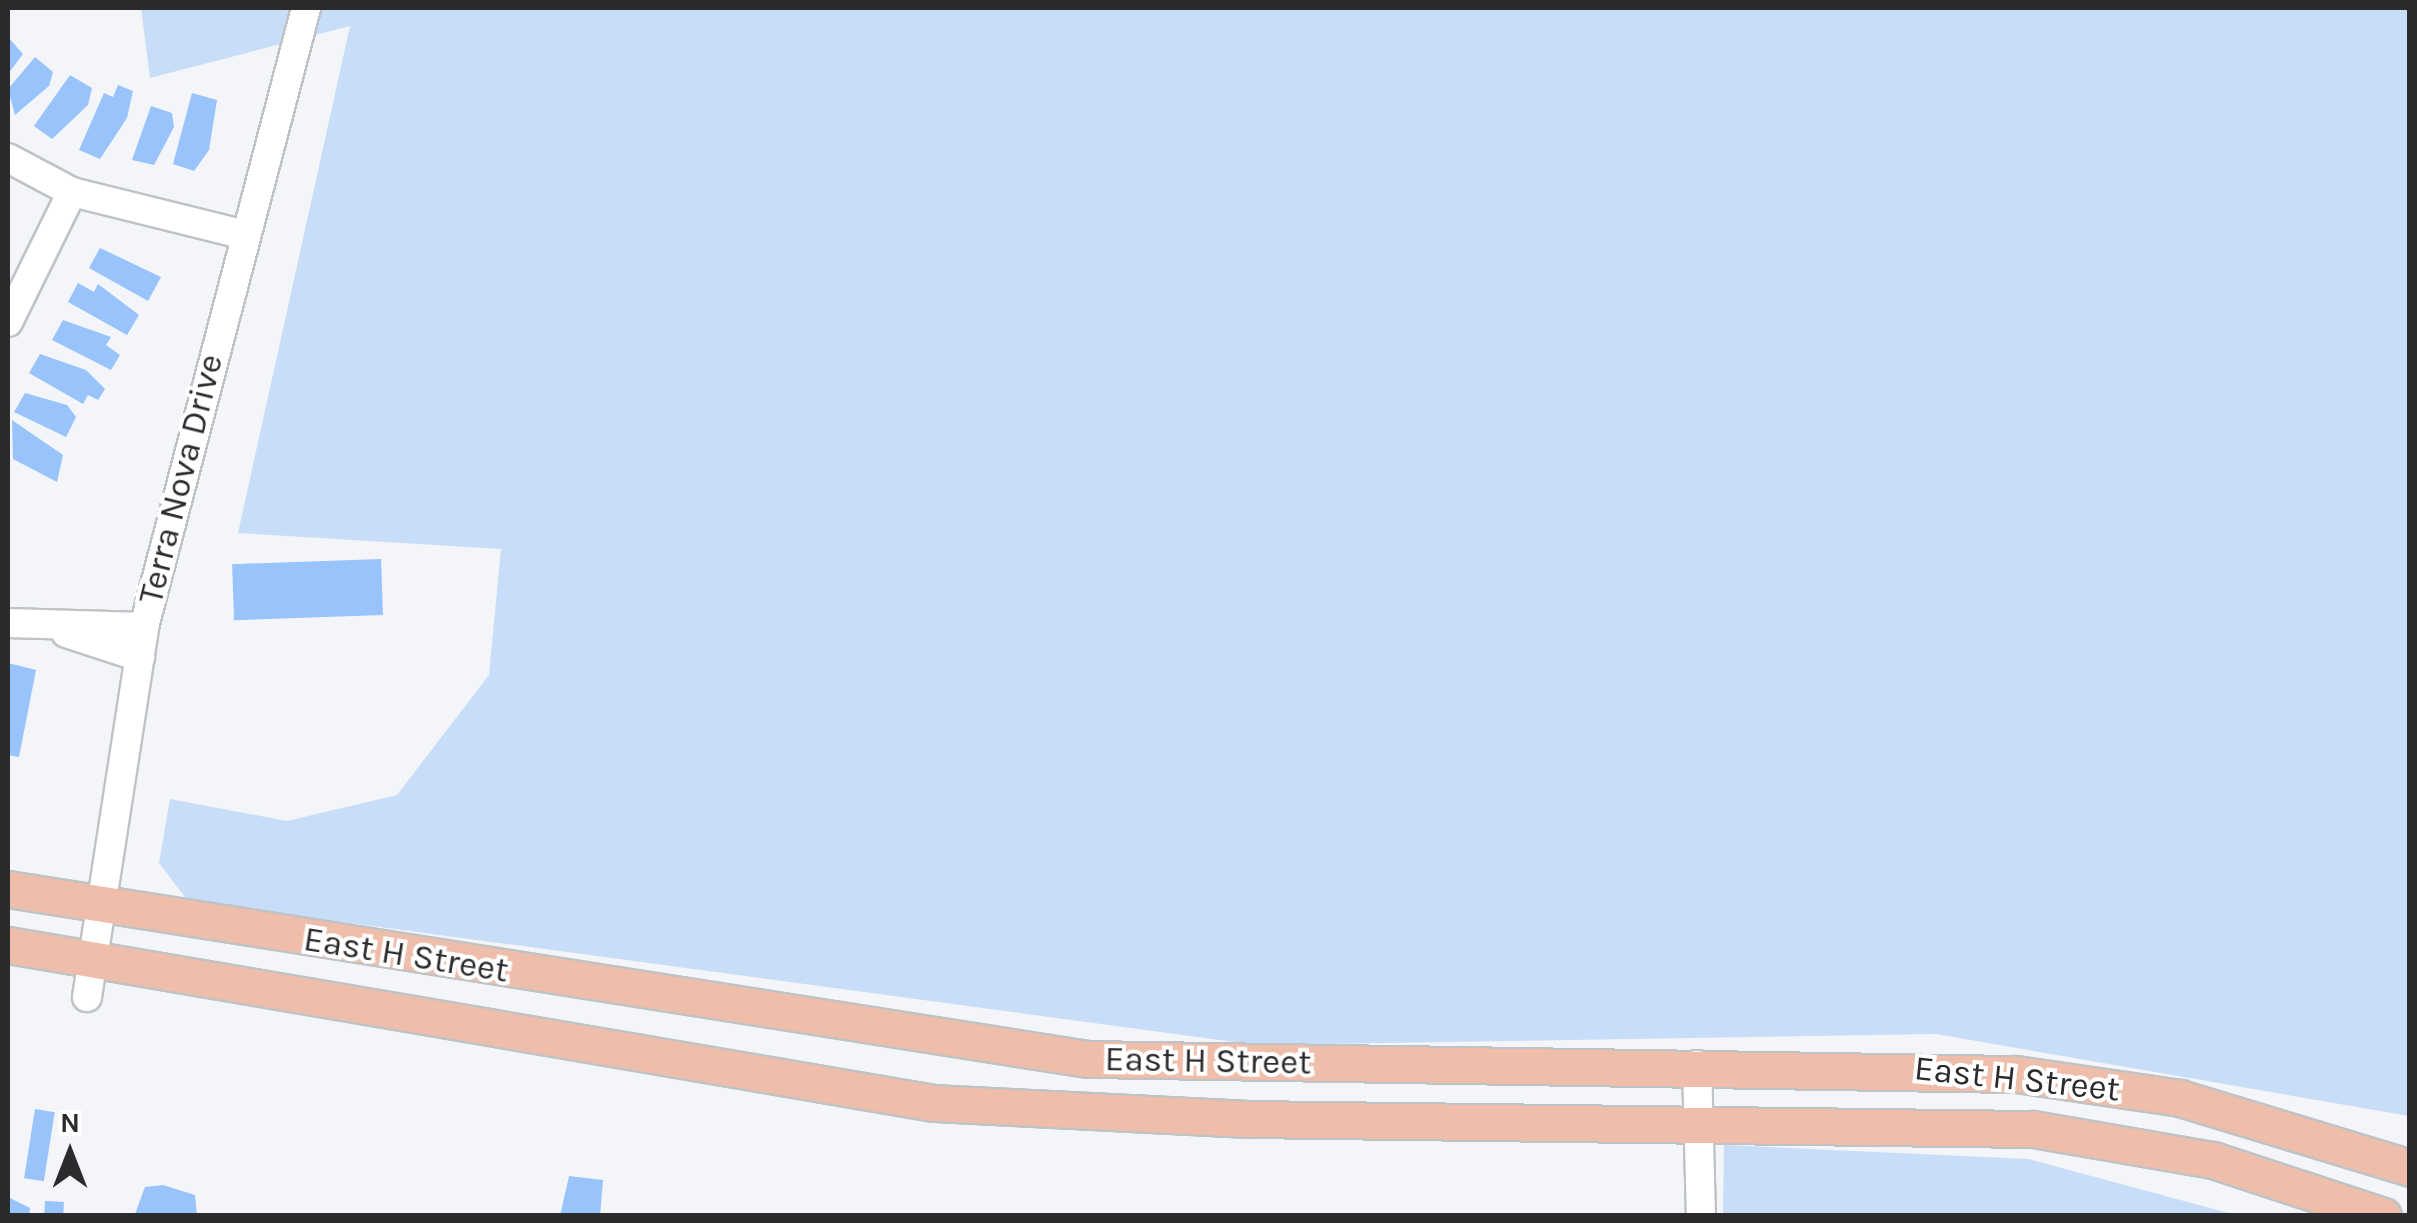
<!DOCTYPE html>
<html>
<head>
<meta charset="utf-8">
<style>
  body { margin:0 }
  #map { position:relative; width:2417px; height:1223px; overflow:hidden; background:#f3f5f9; font-family:Karla,sans-serif }
  div>[style] { position:absolute }
  .green>* { inset:0; background:#c8ddf7 }
  .building>* { inset:0; background:#98c3fb; transform-origin:0 0 }
  .roads { filter:drop-shadow(2px 0 #c0c3c6) drop-shadow(-2px 0 #c0c3c6) drop-shadow(0 2px #c0c3c6) drop-shadow(0 -2px #c0c3c6) }
  .minor>* { height:28px; margin:-14px; padding:0 14px; transform-origin:14px; border-radius:14px; background:#fff }
  .major>* { height:35px; margin:-17.5px; padding:0 17.5px; transform-origin:17.5px; border-radius:17.5px; background:#eebeaa }
  span { translate:-50% -50%; white-space:nowrap; text-align:center; line-height:1.15; -webkit-text-stroke:8px #fff; paint-order:stroke }
  .street-label { font-size:35px; color:#2b2b2d }
  .frame { position:absolute; inset:0; border:10px solid #2b2b2d; pointer-events:none }
  .north { position:absolute; left:20px; top:1103px; width:100px; height:100px; -webkit-text-stroke:8px #fff; paint-order:stroke; rotate:0deg; font-size:28px; font-weight:700; line-height:40px; text-align:center; color:#2b2b2d }
  .north::after { content:''; display:block; margin:auto; width:35px; height:45px; background:#2b2b2d; clip-path:polygon(50% 0,100% 100%,50% 72%,0 100%) }
</style>
</head>
<body>
<div id="map">
  <div class="green">
    <i style="clip-path:polygon(2409px 8px,2409px 1116px,1936px 1034px,1257px 1045px,188px 901px,159px 863px,170px 799px,287px 821px,397px 795px,489px 675px,501px 549px,238px 533px,350px 26px,150px 78px,141px 8px)"></i>
    <i style="clip-path:polygon(1724px 1145px,2028px 1159px,2236px 1215px,1723px 1215px)"></i>
  </div>
  <div class="building">
    <i style="clip-path:polygon(8px 37px,23px 54px,8px 74px)"></i>
    <i style="clip-path:polygon(35px 57px,53px 72px,49px 86px,15px 115px,8px 89px)"></i>
    <i style="clip-path:polygon(70px 75px,92px 88px,88px 105px,52px 139px,34px 126px)"></i>
    <i style="clip-path:polygon(118px 85px,133px 91px,127px 118px,100px 159px,79px 150px,104px 93px,113px 97px)"></i>
    <i style="clip-path:polygon(192px 93px,217px 100px,209px 150px,194px 171px,173px 164px)"></i>
    <i style="clip-path:polygon(151px 106px,172px 113px,174px 127px,154px 165px,132px 160px)"></i>
    <i style="clip-path:polygon(100px 248px,161px 277px,148px 301px,89px 268px)"></i>
    <i style="clip-path:polygon(78px 283px,94px 292px,98px 284px,139px 315px,127px 335px,68px 302px)"></i>
    <i style="clip-path:polygon(63px 320px,111px 337px,106px 345px,120px 355px,111px 370px,52px 340px)"></i>
    <i style="clip-path:polygon(40px 354px,86px 370px,105px 389px,98px 400px,88px 395px,83px 404px,29px 373px)"></i>
    <i style="clip-path:polygon(25px 393px,67px 405px,76px 417px,66px 437px,14px 412px)"></i>
    <i style="clip-path:polygon(12px 420px,63px 455px,57px 482px,13px 459px)"></i>
    <i style="left:381px;top:559px;width:56px;height:149px;rotate:88deg"></i>
    <i style="clip-path:polygon(8px 663px,36px 670px,19px 757px,8px 755px)"></i>
    <i style="left:35px;top:1109px;width:20px;height:70px;rotate:9deg"></i>
    <i style="clip-path:polygon(569px 1176px,603px 1180px,600px 1216px,560px 1216px)"></i>
    <i style="clip-path:polygon(163px 1185px,195px 1195px,197px 1216px,135px 1214px,145px 1187px)"></i>
    <i style="clip-path:polygon(8px 1197px,30px 1208px,29px 1216px,8px 1216px)"></i>
    <i style="left:45px;top:1201px;width:19px;height:15px;rotate:3deg"></i>
  </div>
  <div class="roads">
    <div class="minor">
      <i style="left:8px;top:158px;width:72px;rotate:28deg"></i>
      <i style="left:72px;top:192px;width:175px;rotate:13.9deg"></i>
      <i style="left:8px;top:322px;width:145px;rotate:-63.8deg"></i>
      <i style="left:8px;top:623px;width:136px;rotate:1.7deg"></i>
      <i style="left:66px;top:633px;width:78px;rotate:18deg"></i>
      <i style="left:87px;top:997px;width:374px;rotate:-81.2deg"></i>
      <i style="left:144px;top:627px;width:640px;rotate:-75.33deg"></i>
      <i style="left:1697px;top:1065px;width:151px;rotate:88.5deg"></i>
    </div>
    <div class="major">
      <i style="left:8px;top:889px;width:1093px;rotate:8.95deg"></i>
      <i style="left:1088px;top:1059px;width:928px;rotate:0.93deg"></i>
      <i style="left:2016px;top:1074px;width:166px;rotate:8.3deg"></i>
      <i style="left:2180px;top:1098px;width:240px;rotate:16.9deg"></i>
      <i style="left:8px;top:945px;width:939px;rotate:9.68deg"></i>
      <i style="left:934px;top:1103px;width:312px;rotate:2.9deg"></i>
      <i style="left:1246px;top:1119px;width:787px;rotate:0.73deg"></i>
      <i style="left:2033px;top:1129px;width:183px;rotate:9.8deg"></i>
      <i style="left:2213px;top:1160px;width:179px;rotate:18.2deg"></i>
    </div>
  </div>
  <div class="street-label">
    <span style="left:181px;top:479px;rotate:-76deg">Terra Nova Drive</span>
    <span style="left:406px;top:955px;rotate:9deg">East H Street</span>
    <span style="left:1208px;top:1061px;rotate:1deg">East H Street</span>
    <span style="left:2017px;top:1079px;rotate:6deg">East H Street</span>
  </div>
  <div class="frame"></div>
  <div class="north">N</div>
</div>
</body>
</html>
